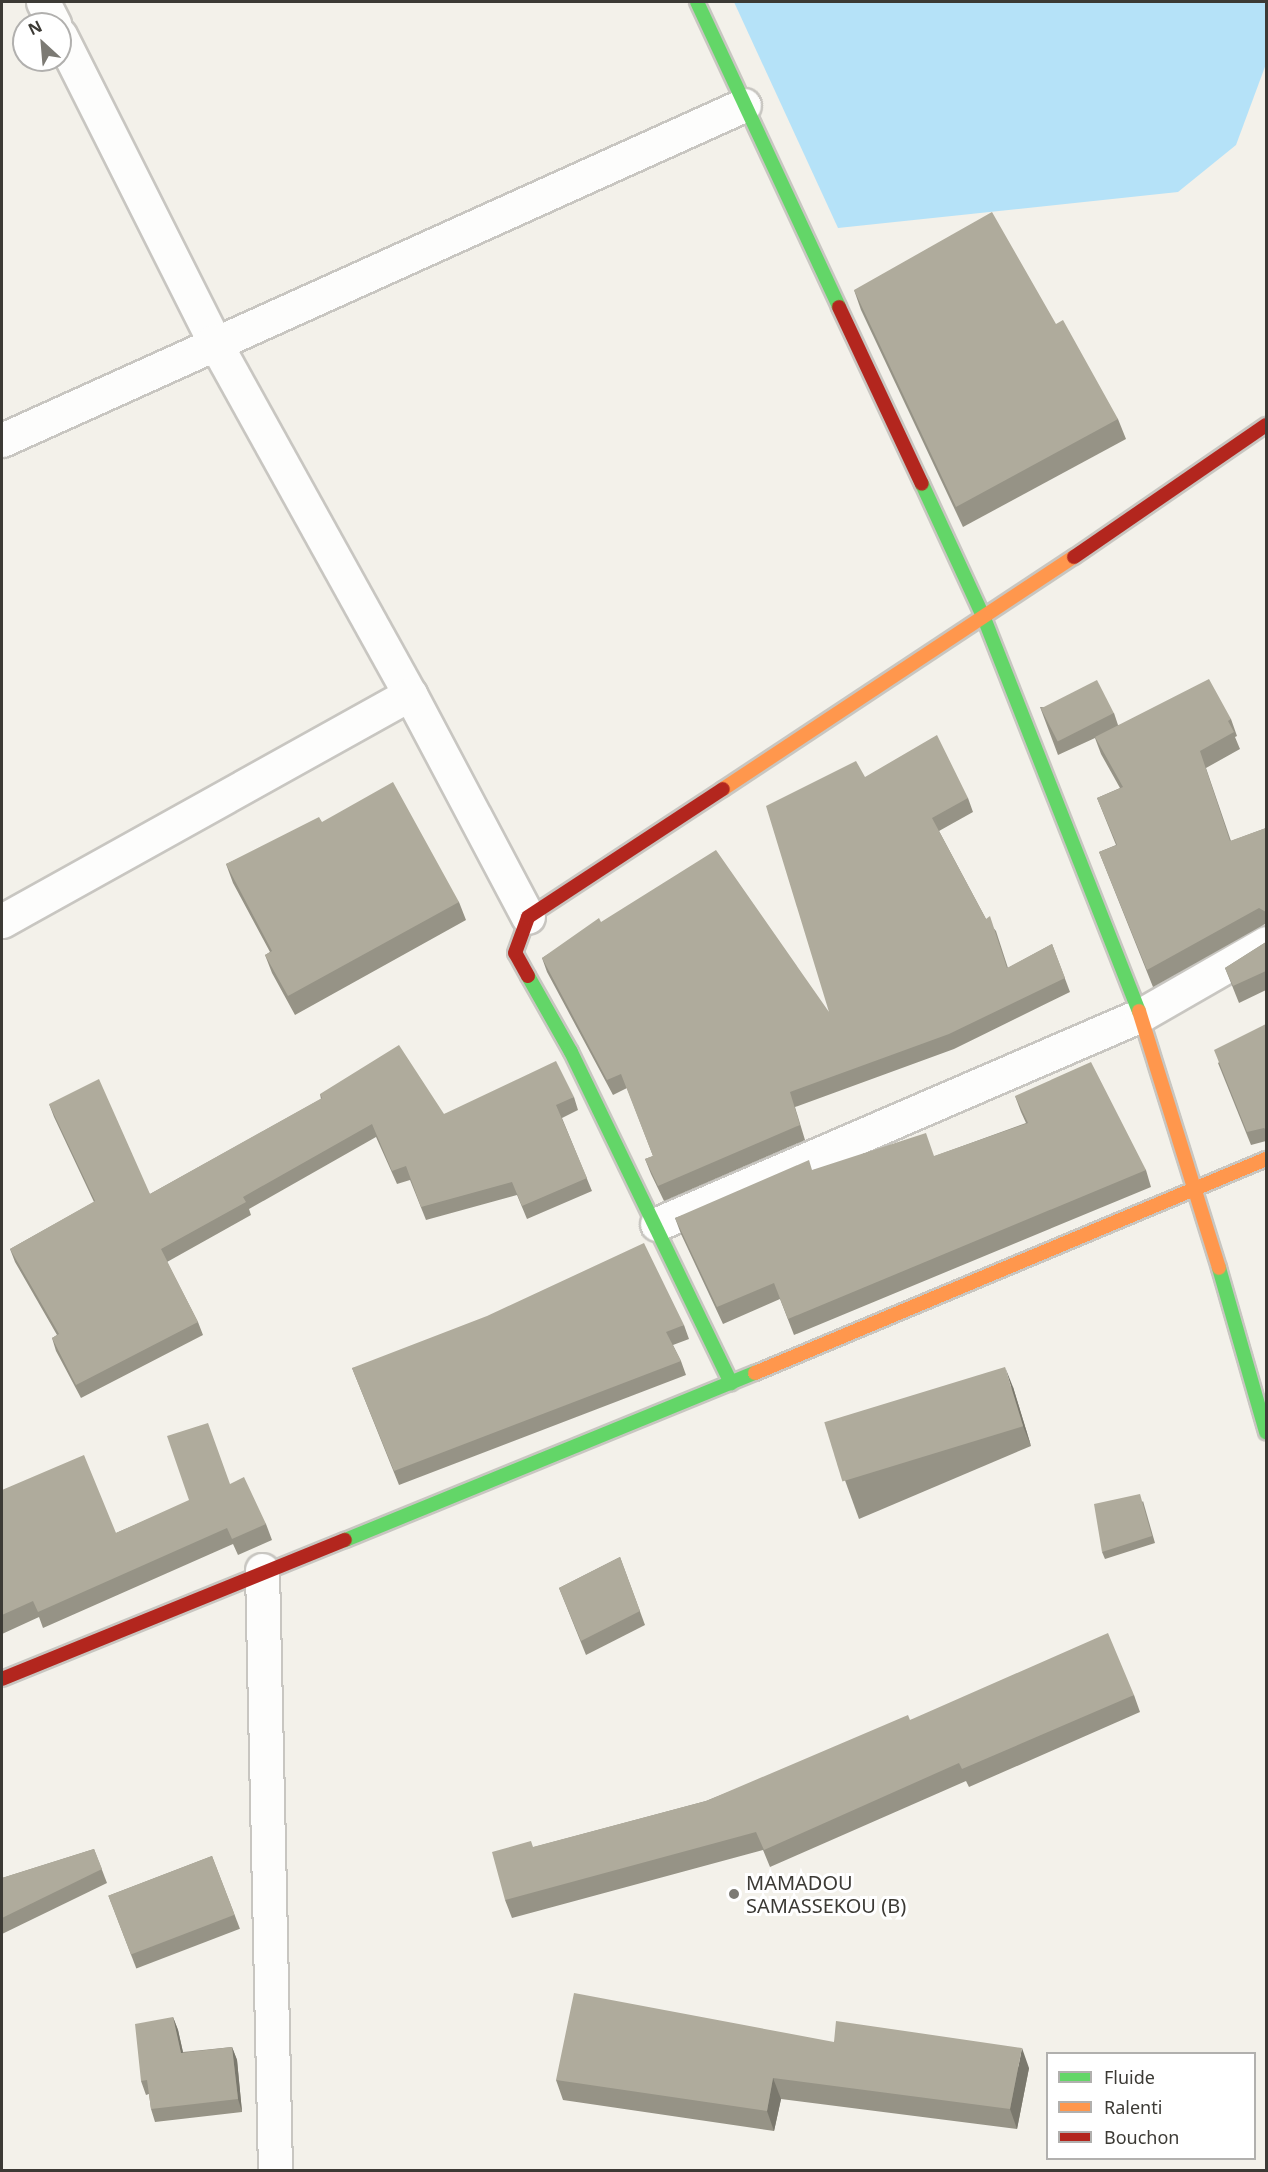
<!DOCTYPE html>
<html>
<head>
<meta charset="utf-8">
<style>
  body { margin:0 }
  #map { position:relative; width:1268px; height:2172px; overflow:hidden; background:#f3f1ea; font-family:"Noto Sans",sans-serif }
  div>[style] { position:absolute }
  .water>* { inset:0; background:#b5e2f8 }
  .roads { filter:drop-shadow(2px 0 #c8c6c1) drop-shadow(-2px 0 #c8c6c1) drop-shadow(0 2px #c8c6c1) drop-shadow(0 -2px #c8c6c1) }
  .street>* { height:33px; margin:-16.5px; padding:0 16.5px; transform-origin:16.5px; border-radius:16.5px; background:#fdfdfc }
  .fast>* { height:14px; margin:-7px; padding:0 7px; transform-origin:7px; border-radius:7px; background:#63d668 }
  .slow>* { height:14px; margin:-7px; padding:0 7px; transform-origin:7px; border-radius:7px; background:#ff974d }
  .jam>* { height:14px; margin:-7px; padding:0 7px; transform-origin:7px; border-radius:7px; background:#b3261e }
  .wall>* { inset:0; background:#969386; transform-origin:0 0 }
  .shaded-wall>* { inset:0; background:#7a786d }
  .building>* { inset:0; background:#afab9c; transform-origin:0 0 }
  .dots>* { width:16px; height:16px; translate:-50% -50%; box-sizing:border-box; border:3px solid #fff; border-radius:50% }
  span { translate:-50% -50%; white-space:nowrap; text-align:center; line-height:1.15; -webkit-text-stroke:6px #fff; paint-order:stroke }
  .poi-label { font-size:20px; color:#3c3a35 }
  .left { translate:0 -50%; text-align:left }
  .frame { position:absolute; inset:0; border:3px solid #3c3a35; pointer-events:none }
  .legend { position:absolute; left:1046px; top:2052px; width:210px; height:108px; box-sizing:border-box; background:#fff; border:2px solid #b1b0ae; margin:0; padding:8px 10px; list-style:none; font-size:18px; color:#3c3a35 }
  .legend li { display:flex; align-items:center; gap:12px; height:30px }
  .legend b { width:30px; border:2px solid #b1b0ae }
  .north { position:absolute; left:12px; top:12px; width:60px; height:60px; box-sizing:border-box; background:#fff; border:2px solid #b1b0ae; border-radius:50%; rotate:334deg; font-size:16px; font-weight:700; line-height:24px; text-align:center; color:#3c3a35 }
  .north::after { content:''; display:block; margin:auto; width:21px; height:27px; background:#7c7a74; clip-path:polygon(50% 0,100% 100%,50% 72%,0 100%) }
</style>
</head>
<body>
<div id="map">
  <div class="water">
    <i style="clip-path:polygon(734px 2px,1266px 2px,1266px 64px,1236px 145px,1178px 192px,838px 228px)"></i>
  </div>
  <div class="roads">
    <div class="street">
      <i style="left:43px;top:2px;width:25px;rotate:63deg"></i>
      <i style="left:60px;top:35px;width:343px;rotate:63.3deg"></i>
      <i style="left:214px;top:341px;width:404px;rotate:61deg"></i>
      <i style="left:410px;top:694px;width:252px;rotate:62.1deg"></i>
      <i style="left:2px;top:440px;width:814px;rotate:-24.3deg"></i>
      <i style="left:2px;top:921px;width:467px;rotate:-29.1deg"></i>
      <i style="left:657px;top:1224px;width:527px;rotate:-23.36deg"></i>
      <i style="left:1141px;top:1015px;width:144px;rotate:-29.9deg"></i>
      <i style="left:262px;top:1570px;width:600px;rotate:88.76deg"></i>
    </div>
    <div class="fast">
      <i style="left:697px;top:2px;width:336px;rotate:65deg"></i>
      <i style="left:922px;top:484px;width:148px;rotate:65.2deg"></i>
      <i style="left:984px;top:618px;width:422px;rotate:68.5deg"></i>
      <i style="left:528px;top:976px;width:87px;rotate:60.5deg"></i>
      <i style="left:571px;top:1052px;width:368px;rotate:64.2deg"></i>
      <i style="left:1219px;top:1268px;width:171px;rotate:74deg"></i>
      <i style="left:345px;top:1540px;width:443px;rotate:-22.2deg"></i>
    </div>
    <div class="slow">
      <i style="left:723px;top:789px;width:421px;rotate:-33.5deg"></i>
      <i style="left:1139px;top:1011px;width:269px;rotate:72.7deg"></i>
      <i style="left:755px;top:1373px;width:554px;rotate:-22.72deg"></i>
    </div>
    <div class="jam">
      <i style="left:839px;top:307px;width:195px;rotate:64.9deg"></i>
      <i style="left:1074px;top:557px;width:233px;rotate:-34.5deg"></i>
      <i style="left:528px;top:976px;width:26px;rotate:-119deg"></i>
      <i style="left:515px;top:953px;width:38px;rotate:-70deg"></i>
      <i style="left:528px;top:917px;width:233px;rotate:-33.3deg"></i>
      <i style="left:2px;top:1679px;width:370px;rotate:-22.1deg"></i>
    </div>
  </div>
  <div class="wall">
    <i style="clip-path:polygon(854px 290px,1118px 419px,1126px 439px,963px 527px,861px 310px)"></i>
    <i style="clip-path:polygon(1040px 707px,1114px 713px,1118px 725px,1231px 719px,1237px 736px,1235px 737px,1240px 749px,1206px 768px,1231px 841px,1266px 828px,1266px 925px,1265px 924px,1153px 987px,1099px 852px,1116px 845px,1097px 798px,1120px 788px,1101px 754px,1095px 738px,1058px 755px)"></i>
    <i style="clip-path:polygon(865px 777px,968px 798px,973px 812px,939px 831px,986px 919px,996px 931px,1008px 968px,1052px 944px,1070px 992px,954px 1049px,795px 1107px,805px 1140px,664px 1201px,651px 1174px,645px 1159px,653px 1156px,627px 1088px,613px 1095px,547px 972px,542px 958px,601px 922px,829px 1012px)"></i>
    <i style="clip-path:polygon(322px 822px,459px 902px,466px 920px,295px 1015px,272px 973px,265px 955px,270px 952px,233px 883px,226px 864px)"></i>
    <i style="clip-path:polygon(1266px 942px,1266px 990px,1239px 1003px,1225px 968px)"></i>
    <i style="clip-path:polygon(1266px 1024px,1266px 1141px,1251px 1145px,1218px 1063px)"></i>
    <i style="clip-path:polygon(320px 1094px,444px 1114px,574px 1097px,578px 1110px,562px 1118px,592px 1191px,527px 1219px,517px 1195px,426px 1220px,410px 1180px,397px 1184px,376px 1137px,249px 1209px,251px 1215px,167px 1262px,198px 1322px,203px 1335px,81px 1398px,56px 1351px,52px 1338px,57px 1335px,15px 1262px,10px 1249px,94px 1202px,54px 1117px,49px 1104px,150px 1194px,321px 1099px)"></i>
    <i style="clip-path:polygon(1015px 1096px,1146px 1170px,1151px 1187px,794px 1335px,780px 1299px,723px 1324px,681px 1234px,675px 1218px,813px 1170px,935px 1156px,1026px 1123px,1021px 1112px)"></i>
    <i style="clip-path:polygon(684px 1325px,689px 1339px,673px 1345px,681px 1361px,686px 1375px,399px 1485px,352px 1368px)"></i>
    <i style="clip-path:polygon(1013px 1387px,1031px 1446px,859px 1519px,830px 1439px)"></i>
    <i style="clip-path:polygon(230px 1484px,266px 1524px,272px 1540px,238px 1555px,233px 1544px,43px 1628px,39px 1617px,2px 1634px,2px 1490px,116px 1533px)"></i>
    <i style="clip-path:polygon(1143px 1501px,1155px 1543px,1105px 1559px,1102px 1552px)"></i>
    <i style="clip-path:polygon(620px 1557px,645px 1625px,586px 1655px,559px 1588px)"></i>
    <i style="clip-path:polygon(1134px 1695px,1140px 1712px,969px 1787px,966px 1781px,770px 1867px,763px 1850px,512px 1918px,505px 1900px,534px 1847px,706px 1801px,910px 1720px)"></i>
    <i style="clip-path:polygon(94px 1849px,107px 1883px,2px 1934px,2px 1878px)"></i>
    <i style="left:212px;top:1856px;width:78px;height:111px;rotate:69deg"></i>
    <i style="clip-path:polygon(173px 2017px,178px 2030px,183px 2052px,232px 2047px,237px 2060px,242px 2112px,155px 2122px,151px 2109px,149px 2094px,146px 2095px,141px 2081px)"></i>
    <i style="clip-path:polygon(834px 2042px,1029px 2068px,1017px 2129px,781px 2099px,774px 2131px,563px 2100px,556px 2080px)"></i>
  </div>
  <div class="shaded-wall">
    <i style="clip-path:polygon(1005px 1367px,1013px 1387px,1031px 1446px,1023px 1426px)"></i>
    <i style="clip-path:polygon(173px 2017px,178px 2030px,186px 2066px,181px 2053px)"></i>
    <i style="clip-path:polygon(232px 2047px,237px 2060px,242px 2112px,238px 2099px)"></i>
    <i style="clip-path:polygon(1022px 2048px,1029px 2068px,1017px 2129px,1010px 2109px)"></i>
    <i style="clip-path:polygon(773px 2078px,781px 2099px,774px 2131px,767px 2111px)"></i>
  </div>
  <div class="building">
    <i style="clip-path:polygon(992px 212px,1056px 324px,1063px 320px,1118px 419px,956px 507px,854px 290px)"></i>
    <i style="clip-path:polygon(1209px 679px,1231px 719px,1228px 721px,1234px 732px,1200px 751px,1230px 841px,1266px 828px,1266px 912px,1259px 908px,1147px 970px,1099px 852px,1117px 845px,1097px 798px,1123px 787px,1095px 737px)"></i>
    <i style="left:1097px;top:680px;width:37px;height:63px;rotate:63deg"></i>
    <i style="clip-path:polygon(937px 735px,968px 798px,932px 818px,986px 919px,990px 916px,1007px 968px,1052px 944px,1065px 978px,949px 1034px,790px 1092px,800px 1125px,658px 1186px,645px 1159px,653px 1156px,621px 1074px,607px 1080px,542px 958px,599px 918px,601px 922px,716px 850px,829px 1012px,766px 806px,856px 761px,865px 777px)"></i>
    <i style="clip-path:polygon(393px 782px,459px 902px,288px 996px,265px 955px,272px 951px,226px 864px,319px 817px,322px 822px)"></i>
    <i style="clip-path:polygon(1266px 942px,1266px 971px,1233px 986px,1225px 968px)"></i>
    <i style="clip-path:polygon(1266px 1024px,1266px 1130px,1264px 1128px,1247px 1132px,1214px 1050px)"></i>
    <i style="clip-path:polygon(399px 1045px,444px 1114px,556px 1061px,574px 1097px,556px 1105px,587px 1178px,522px 1206px,512px 1182px,421px 1207px,406px 1166px,392px 1171px,372px 1124px,243px 1197px,246px 1202px,161px 1249px,198px 1322px,76px 1385px,52px 1338px,59px 1334px,10px 1249px,95px 1201px,49px 1104px,99px 1079px,150px 1194px,322px 1098px,320px 1094px)"></i>
    <i style="clip-path:polygon(1091px 1062px,1146px 1170px,788px 1319px,774px 1283px,717px 1307px,675px 1218px,809px 1160px,812px 1170px,926px 1133px,934px 1156px,1028px 1123px,1015px 1096px)"></i>
    <i style="clip-path:polygon(644px 1243px,684px 1325px,666px 1332px,681px 1361px,394px 1471px,352px 1368px,487px 1316px)"></i>
    <i style="left:1005px;top:1367px;width:62px;height:189px;rotate:73deg"></i>
    <i style="clip-path:polygon(208px 1423px,230px 1484px,244px 1477px,266px 1524px,232px 1539px,227px 1528px,38px 1612px,33px 1601px,2px 1615px,2px 1490px,84px 1455px,116px 1533px,189px 1500px,167px 1436px)"></i>
    <i style="clip-path:polygon(1140px 1494px,1152px 1536px,1102px 1552px,1094px 1504px)"></i>
    <i style="clip-path:polygon(620px 1557px,640px 1611px,581px 1641px,559px 1588px)"></i>
    <i style="clip-path:polygon(1108px 1633px,1134px 1695px,962px 1769px,959px 1763px,764px 1850px,756px 1832px,505px 1900px,492px 1852px,531px 1841px,533px 1847px,706px 1801px,908px 1715px,910px 1720px)"></i>
    <i style="clip-path:polygon(94px 1849px,102px 1869px,2px 1918px,2px 1878px)"></i>
    <i style="left:212px;top:1856px;width:63px;height:111px;rotate:69deg"></i>
    <i style="clip-path:polygon(574px 1993px,834px 2042px,836px 2021px,1022px 2048px,1010px 2109px,773px 2078px,767px 2111px,556px 2080px)"></i>
    <i style="clip-path:polygon(173px 2017px,181px 2053px,232px 2047px,238px 2099px,151px 2109px,147px 2080px,141px 2081px,135px 2024px)"></i>
  </div>
  <div class="dots">
    <i style="left:734px;top:1894px;background:#7c7a74"></i>
  </div>
  <div class="poi-label">
    <span class="left" style="left:746px;top:1894px">MAMADOU<br>SAMASSEKOU (B)</span>
  </div>
  <div class="frame"></div>
  <ul class="legend">
  <li><b style="height:8px;background:#63d668"></b>Fluide</li>
  <li><b style="height:8px;background:#ff974d"></b>Ralenti</li>
  <li><b style="height:8px;background:#b3261e"></b>Bouchon</li>
  </ul>
  <div class="north">N</div>
</div>
</body>
</html>
